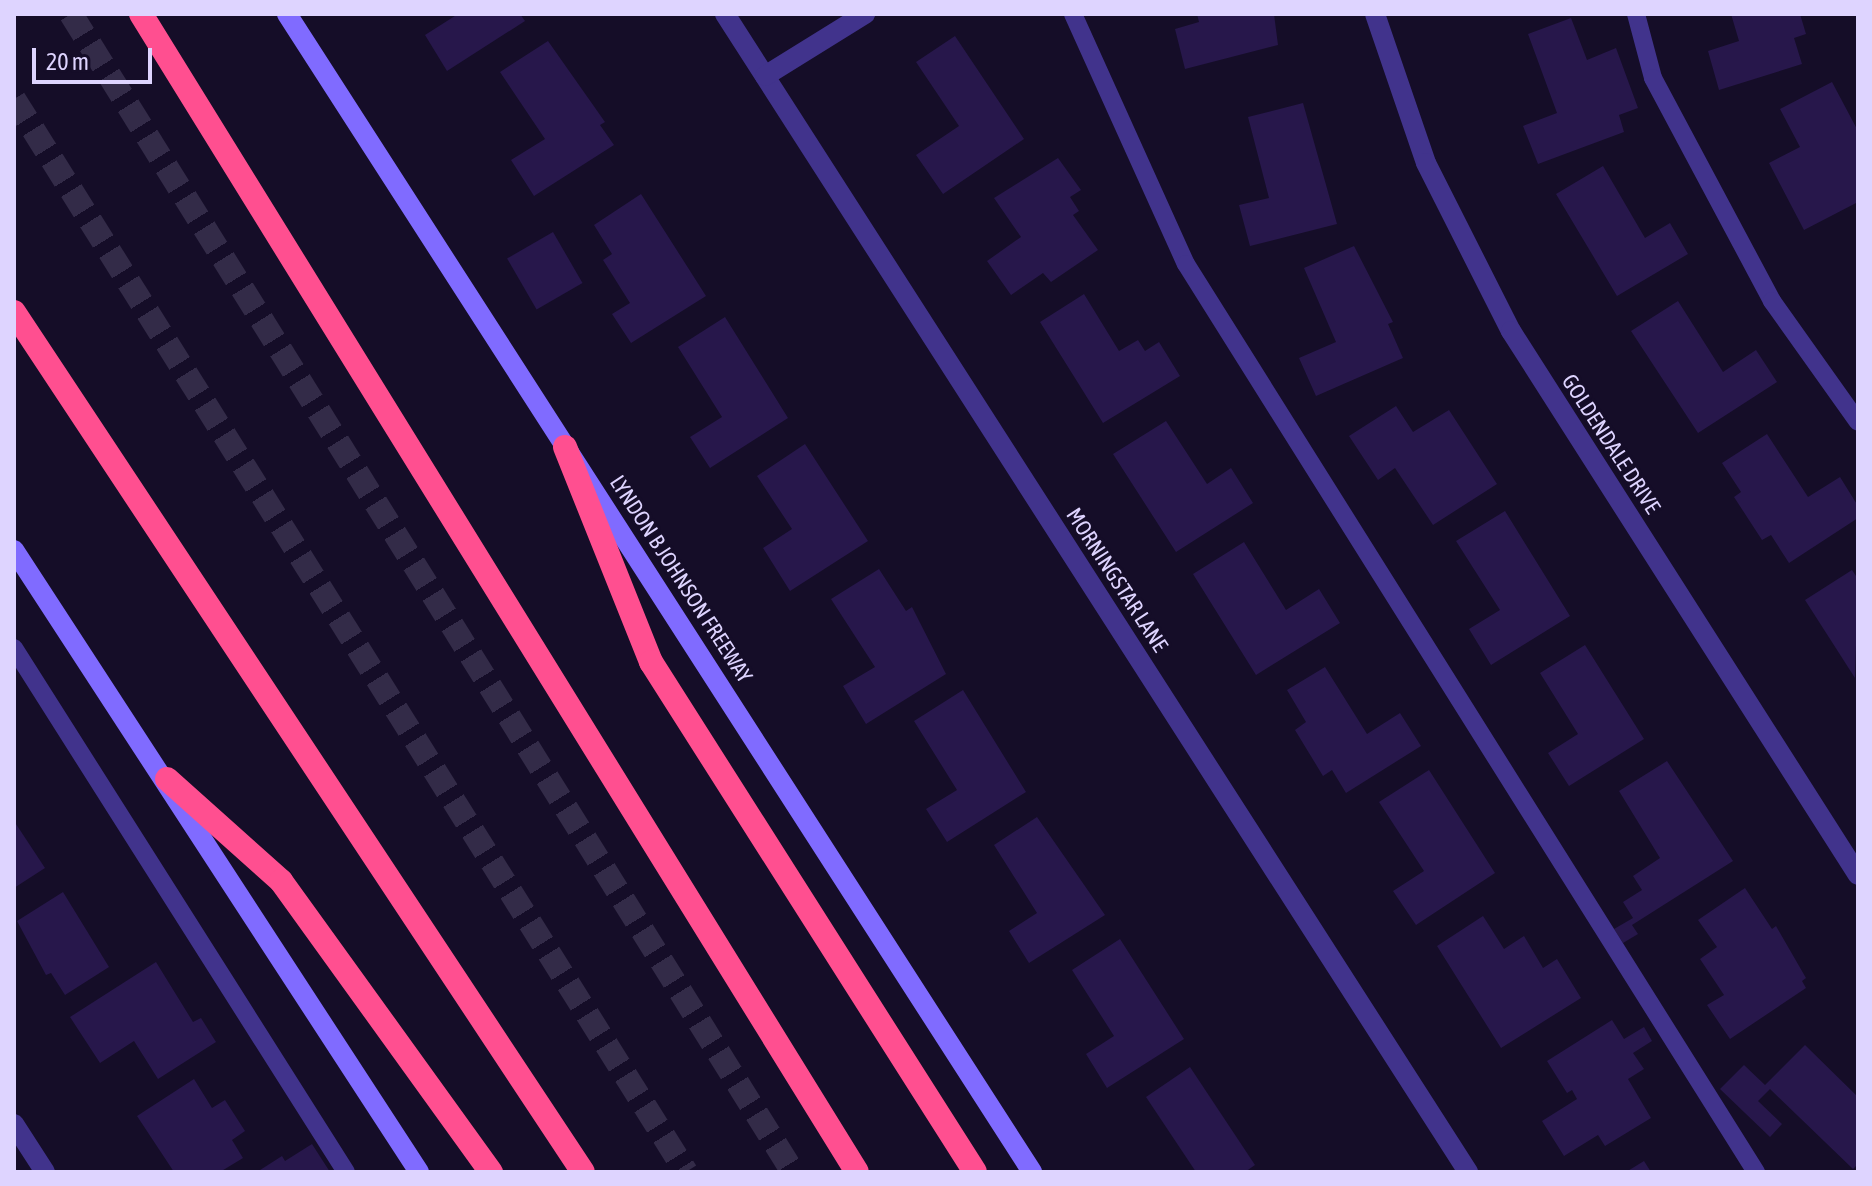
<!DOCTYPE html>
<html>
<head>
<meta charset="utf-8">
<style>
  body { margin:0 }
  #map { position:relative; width:1872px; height:1186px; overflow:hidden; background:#150d28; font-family:"Asap Condensed",sans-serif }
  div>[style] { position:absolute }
  .building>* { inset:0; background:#27174b; transform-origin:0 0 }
  .motorway-tunnel>* { height:24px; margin-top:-12px; transform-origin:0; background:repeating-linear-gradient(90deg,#332b48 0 24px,transparent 0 36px) }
  .service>* { height:18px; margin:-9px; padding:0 9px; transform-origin:9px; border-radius:9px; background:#41338c }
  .minor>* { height:20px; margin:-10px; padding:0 10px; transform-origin:10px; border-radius:10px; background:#41338c }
  .secondary>* { height:20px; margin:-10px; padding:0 10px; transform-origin:10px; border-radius:10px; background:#806bff }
  .motorway>* { height:24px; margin:-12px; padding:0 12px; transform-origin:12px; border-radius:12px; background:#ff4f90 }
  span { translate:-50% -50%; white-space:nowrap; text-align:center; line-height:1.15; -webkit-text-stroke:6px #150d28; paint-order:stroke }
  .street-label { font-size:22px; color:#ded4ff }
  .frame { position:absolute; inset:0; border:16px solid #ded4ff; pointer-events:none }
  .scale { position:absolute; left:32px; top:48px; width:120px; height:36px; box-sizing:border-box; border:4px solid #ded4ff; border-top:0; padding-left:10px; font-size:24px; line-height:28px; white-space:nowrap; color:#ded4ff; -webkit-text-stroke:6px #150d28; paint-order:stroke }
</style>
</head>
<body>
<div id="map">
  <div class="building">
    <i style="clip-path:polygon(458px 14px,520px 14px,525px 21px,447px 71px,425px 35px)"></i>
    <i style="clip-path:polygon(1197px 14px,1274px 14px,1278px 45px,1185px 69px,1175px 29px,1199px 22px)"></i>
    <i style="clip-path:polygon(1731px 14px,1800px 14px,1806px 34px,1794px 38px,1802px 64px,1719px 90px,1708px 51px,1739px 41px)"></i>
    <i style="clip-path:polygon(1571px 18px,1587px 60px,1616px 48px,1638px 108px,1619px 115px,1624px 132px,1538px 164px,1523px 126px,1557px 113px,1528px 34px)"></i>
    <i style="clip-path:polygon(955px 36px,1024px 139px,943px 194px,916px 155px,959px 126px,916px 62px)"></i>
    <i style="clip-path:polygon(548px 41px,605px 122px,600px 125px,614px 145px,534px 196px,511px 160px,545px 139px,500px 72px)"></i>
    <i style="clip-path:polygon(1832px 82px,1858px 131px,1858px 202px,1804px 230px,1769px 163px,1800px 147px,1780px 109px)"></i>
    <i style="clip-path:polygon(1303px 103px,1337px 224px,1250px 246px,1239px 205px,1269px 198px,1248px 117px)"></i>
    <i style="clip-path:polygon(1058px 158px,1081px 190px,1070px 197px,1079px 211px,1073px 215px,1098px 250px,1051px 282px,1043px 273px,1011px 295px,987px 261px,1021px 237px,994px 198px)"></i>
    <i style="clip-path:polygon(1603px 166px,1645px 238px,1670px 223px,1688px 254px,1617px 296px,1556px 194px)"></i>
    <i style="clip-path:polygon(641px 194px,706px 296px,631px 343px,612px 314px,630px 303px,603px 260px,612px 254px,594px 225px)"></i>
    <i style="left:553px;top:232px;width:59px;height:53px;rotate:60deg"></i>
    <i style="clip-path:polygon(1354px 246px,1393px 322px,1388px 324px,1403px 358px,1316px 396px,1299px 358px,1336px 342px,1304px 268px)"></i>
    <i style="clip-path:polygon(1084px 294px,1119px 351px,1138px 340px,1145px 351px,1159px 342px,1180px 376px,1103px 423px,1040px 322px)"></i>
    <i style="clip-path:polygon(1678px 301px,1723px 372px,1756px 350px,1777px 382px,1698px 433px,1631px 331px)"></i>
    <i style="clip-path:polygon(725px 317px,788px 418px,710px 468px,690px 437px,722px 417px,678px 347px)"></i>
    <i style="clip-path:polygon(1396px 406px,1413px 432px,1449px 410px,1497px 484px,1433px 525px,1395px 468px,1378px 480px,1349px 436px)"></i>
    <i style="clip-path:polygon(1166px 421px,1207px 484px,1231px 468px,1253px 503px,1176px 552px,1113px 454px)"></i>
    <i style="clip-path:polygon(1767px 434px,1808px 497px,1840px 477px,1858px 506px,1858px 518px,1789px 563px,1771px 535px,1762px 540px,1734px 497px,1741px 492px,1722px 463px)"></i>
    <i style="clip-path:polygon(805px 444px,868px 541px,790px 591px,763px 548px,792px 529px,757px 476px)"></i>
    <i style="clip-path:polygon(1505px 511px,1570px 616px,1491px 665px,1469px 629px,1500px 610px,1456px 541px)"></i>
    <i style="clip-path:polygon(1244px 542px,1286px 610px,1319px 589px,1340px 623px,1256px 675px,1193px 574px)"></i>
    <i style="clip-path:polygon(879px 569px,906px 611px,912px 607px,946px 674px,866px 724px,843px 686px,875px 667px,831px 599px)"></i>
    <i style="clip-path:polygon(1852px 570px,1858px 579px,1855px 678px,1805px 600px)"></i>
    <i style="clip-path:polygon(1585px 645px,1644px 739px,1569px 786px,1548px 753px,1578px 734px,1540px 673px)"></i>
    <i style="clip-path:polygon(1325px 667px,1367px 734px,1400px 713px,1421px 746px,1346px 793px,1332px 770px,1323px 776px,1295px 730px,1306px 722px,1287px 690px)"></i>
    <i style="clip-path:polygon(963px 690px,1026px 792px,947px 842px,926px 809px,957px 790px,914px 721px)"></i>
    <i style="clip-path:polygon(1667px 761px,1733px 861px,1632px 925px,1638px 934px,1623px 943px,1614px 929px,1633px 918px,1623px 902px,1642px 890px,1633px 876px,1660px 858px,1619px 791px)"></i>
    <i style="clip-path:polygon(1429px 770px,1495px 873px,1416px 925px,1393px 891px,1424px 871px,1379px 802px)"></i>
    <i style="clip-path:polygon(1037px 817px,1105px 915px,1029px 963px,1009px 931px,1037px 913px,994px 845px)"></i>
    <i style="clip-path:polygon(14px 821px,45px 868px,14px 888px)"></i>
    <i style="clip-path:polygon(1745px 888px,1772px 929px,1776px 926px,1806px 978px,1802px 981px,1806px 988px,1730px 1039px,1707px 1005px,1724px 995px,1700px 959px,1717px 947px,1698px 920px)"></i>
    <i style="clip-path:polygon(63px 892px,109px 967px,65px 995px,51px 973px,46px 975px,17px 921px)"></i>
    <i style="clip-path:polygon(1483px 916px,1504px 949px,1524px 936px,1543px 968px,1557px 959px,1581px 998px,1501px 1048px,1437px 946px)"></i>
    <i style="clip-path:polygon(1120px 939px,1184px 1039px,1107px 1088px,1086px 1054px,1114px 1036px,1072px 970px)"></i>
    <i style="clip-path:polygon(156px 962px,193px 1022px,201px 1018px,216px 1042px,158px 1079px,134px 1041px,100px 1063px,70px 1017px)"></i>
    <i style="clip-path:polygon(1612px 1020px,1624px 1039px,1644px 1027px,1652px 1041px,1633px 1053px,1644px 1069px,1628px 1079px,1651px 1118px,1605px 1146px,1598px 1135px,1564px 1156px,1542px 1121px,1577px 1099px,1572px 1090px,1567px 1093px,1547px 1061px)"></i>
    <i style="clip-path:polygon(1805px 1045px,1858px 1097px,1858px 1164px,1853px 1169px,1770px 1089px,1758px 1101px,1782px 1124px,1770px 1137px,1720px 1089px,1744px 1065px,1765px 1085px)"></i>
    <i style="clip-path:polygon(1190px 1067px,1255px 1165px,1245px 1172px,1196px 1172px,1146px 1097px)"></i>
    <i style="clip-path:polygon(194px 1079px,212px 1108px,225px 1100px,245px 1131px,232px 1140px,243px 1158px,220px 1172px,174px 1172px,137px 1116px)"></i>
    <i style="clip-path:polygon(312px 1144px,330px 1172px,257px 1172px,282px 1156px,285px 1161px)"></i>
    <i style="clip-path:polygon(1644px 1161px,1651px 1172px,1626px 1172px)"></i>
  </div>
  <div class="motorway-tunnel">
    <i style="left:71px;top:14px;width:1365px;rotate:58.06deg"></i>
    <i style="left:14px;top:99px;width:1266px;rotate:57.94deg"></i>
  </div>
  <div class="service">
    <i style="left:1073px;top:14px;width:274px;rotate:65.7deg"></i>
    <i style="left:1186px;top:264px;width:1072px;rotate:57.88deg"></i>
    <i style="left:1636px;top:14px;width:66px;rotate:75.1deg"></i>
    <i style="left:1653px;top:78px;width:253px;rotate:61.9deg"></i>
    <i style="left:1772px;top:301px;width:148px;rotate:54.6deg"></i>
    <i style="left:14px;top:648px;width:620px;rotate:57.64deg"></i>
  </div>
  <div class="minor">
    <i style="left:725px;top:14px;width:1376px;rotate:57.31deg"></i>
    <i style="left:1375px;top:14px;width:157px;rotate:71.1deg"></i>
    <i style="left:1426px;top:163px;width:188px;rotate:63.2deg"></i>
    <i style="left:1511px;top:331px;width:645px;rotate:57.47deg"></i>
    <i style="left:765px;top:76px;width:118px;rotate:-31.8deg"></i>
    <i style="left:14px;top:1124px;width:57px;rotate:57.1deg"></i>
  </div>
  <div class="secondary">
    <i style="left:287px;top:14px;width:1377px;rotate:57.24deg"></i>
    <i style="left:14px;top:550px;width:742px;rotate:56.93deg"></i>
  </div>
  <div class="motorway">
    <i style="left:141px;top:14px;width:1361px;rotate:58.27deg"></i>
    <i style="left:14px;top:312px;width:1031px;rotate:56.51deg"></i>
    <i style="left:565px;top:447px;width:232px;rotate:68.2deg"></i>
    <i style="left:651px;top:662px;width:604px;rotate:57.57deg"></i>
    <i style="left:167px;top:779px;width:153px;rotate:41.8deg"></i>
    <i style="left:281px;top:881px;width:359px;rotate:54.2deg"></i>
  </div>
  <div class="street-label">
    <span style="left:1611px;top:444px;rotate:57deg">GOLDENDALE DRIVE</span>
    <span style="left:681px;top:579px;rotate:57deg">LYNDON B JOHNSON FREEWAY</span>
    <span style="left:1117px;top:580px;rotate:57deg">MORNINGSTAR LANE</span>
  </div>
  <div class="frame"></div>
  <div class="scale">20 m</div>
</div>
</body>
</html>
